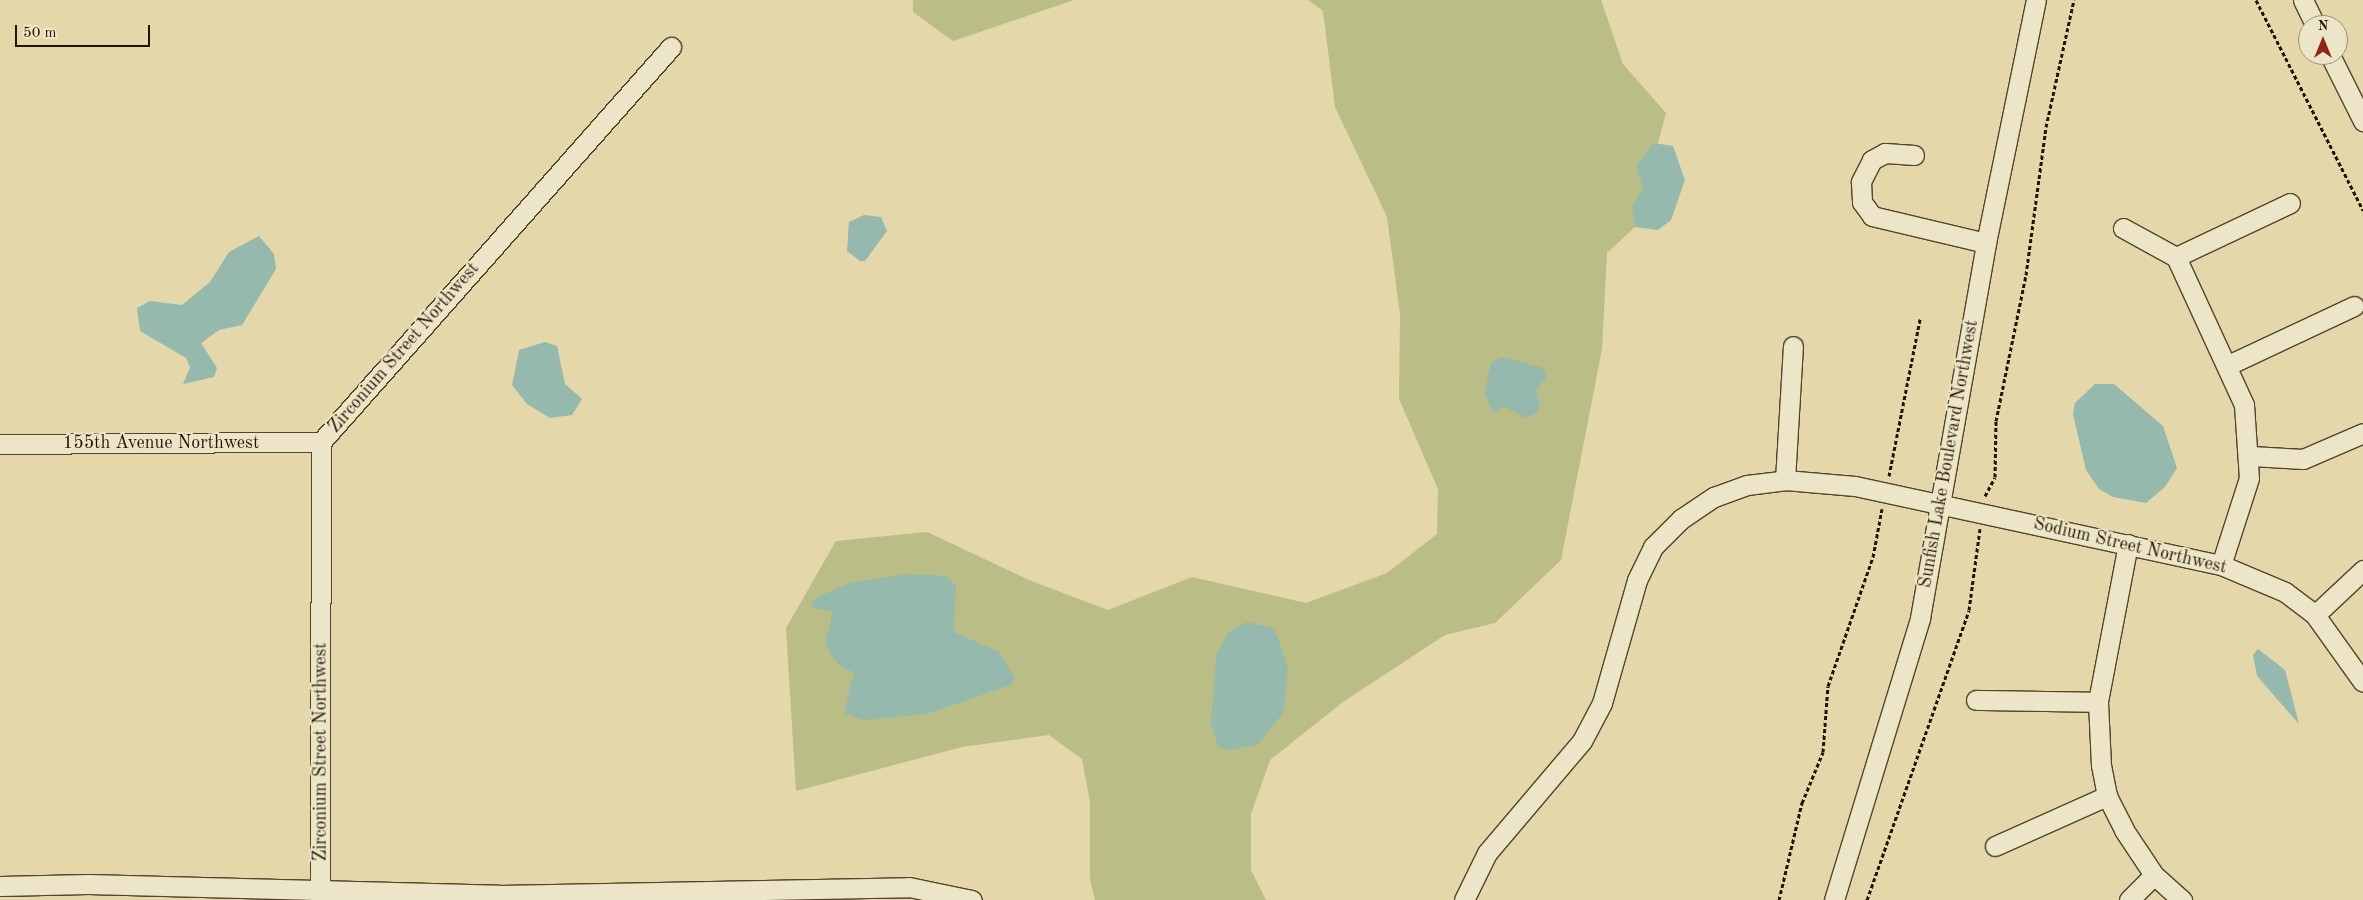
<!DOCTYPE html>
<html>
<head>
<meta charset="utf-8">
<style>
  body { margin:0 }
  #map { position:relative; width:2363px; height:900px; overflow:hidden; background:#e4d7aa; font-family:"Old Standard TT",serif }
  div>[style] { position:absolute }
  .green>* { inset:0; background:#babd85 }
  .water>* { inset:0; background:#95b9ac }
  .path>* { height:3px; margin-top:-1.5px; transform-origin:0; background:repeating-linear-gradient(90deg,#231300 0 4px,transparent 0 6.5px) }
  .roads { filter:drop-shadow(1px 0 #53442a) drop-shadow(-1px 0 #53442a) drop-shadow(0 1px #53442a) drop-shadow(0 -1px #53442a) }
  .minor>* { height:19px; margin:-9.5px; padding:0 9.5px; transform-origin:9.5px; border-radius:9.5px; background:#ede5c8 }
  span { translate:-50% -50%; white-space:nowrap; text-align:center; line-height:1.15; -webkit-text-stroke:4px #ede5c8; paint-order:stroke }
  .street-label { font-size:18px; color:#231300 }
  .north { position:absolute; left:2298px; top:15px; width:50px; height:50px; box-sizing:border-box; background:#ede5c8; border:1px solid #9c9178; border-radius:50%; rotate:0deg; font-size:14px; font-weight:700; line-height:20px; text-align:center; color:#231300 }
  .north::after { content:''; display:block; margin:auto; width:18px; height:22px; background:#8f2418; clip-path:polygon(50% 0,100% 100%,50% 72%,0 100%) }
  .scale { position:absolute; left:15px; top:25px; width:135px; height:22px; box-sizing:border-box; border:2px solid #231300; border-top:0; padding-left:6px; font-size:15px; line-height:18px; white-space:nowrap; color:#231300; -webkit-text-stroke:4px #ede5c8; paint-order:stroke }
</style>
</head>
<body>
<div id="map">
  <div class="green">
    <i style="clip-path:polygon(913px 0,1074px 0,953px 41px,913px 12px)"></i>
    <i style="clip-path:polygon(1308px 0,1601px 0,1623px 64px,1666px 113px,1635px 227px,1607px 253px,1602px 349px,1561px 560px,1495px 623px,1445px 635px,1343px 702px,1270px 760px,1251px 814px,1251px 870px,1266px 900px,1095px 900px,1090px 879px,1090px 802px,1082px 759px,1049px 735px,962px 747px,796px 791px,786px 628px,836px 541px,927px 532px,1029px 580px,1108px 610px,1192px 577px,1306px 603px,1387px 573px,1437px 534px,1438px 489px,1399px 399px,1400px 314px,1387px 217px,1335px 107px,1323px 11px)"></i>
  </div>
  <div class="water">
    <i style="clip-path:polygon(1654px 143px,1673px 146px,1685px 180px,1671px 220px,1658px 230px,1635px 227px,1632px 206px,1643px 188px,1636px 165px)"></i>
    <i style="clip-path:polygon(864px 215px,881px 217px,887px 231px,865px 261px,860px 261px,847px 251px,849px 222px)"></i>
    <i style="clip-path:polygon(259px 236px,274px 254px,276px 269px,242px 325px,219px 330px,201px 343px,217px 368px,214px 377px,183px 384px,190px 367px,186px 358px,140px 331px,137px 308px,150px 301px,182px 305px,210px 282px,229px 252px)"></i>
    <i style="clip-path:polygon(545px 342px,557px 346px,565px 384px,582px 399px,572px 415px,550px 418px,527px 404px,512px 385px,519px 350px)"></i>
    <i style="clip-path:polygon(1503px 357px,1543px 368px,1546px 377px,1536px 391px,1540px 406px,1535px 414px,1525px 418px,1504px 406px,1493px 414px,1485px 393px,1489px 371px,1492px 361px)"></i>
    <i style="clip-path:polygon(2095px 384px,2114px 384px,2163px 426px,2177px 468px,2165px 487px,2146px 503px,2113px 497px,2099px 489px,2086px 470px,2073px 414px,2075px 403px)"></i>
    <i style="clip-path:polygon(909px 574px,946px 576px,956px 585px,954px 632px,999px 652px,1014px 677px,1013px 684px,927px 714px,864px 720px,844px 714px,854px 672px,842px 668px,830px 654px,826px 640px,833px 612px,811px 607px,815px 598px,852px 582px)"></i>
    <i style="clip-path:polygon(1247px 622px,1272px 628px,1278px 637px,1288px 669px,1283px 713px,1257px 745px,1228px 750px,1218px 747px,1211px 723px,1216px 655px,1229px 632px)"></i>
    <i style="clip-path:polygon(2258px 649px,2285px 670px,2299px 724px,2257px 676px,2253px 655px)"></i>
  </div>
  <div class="path">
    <i style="left:2256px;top:0;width:236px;rotate:63deg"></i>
    <i style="left:1889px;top:476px;width:160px;rotate:-78.8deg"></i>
    <i style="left:1985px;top:496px;width:21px;rotate:-62deg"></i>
    <i style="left:1995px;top:477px;width:56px;rotate:-89deg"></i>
    <i style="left:1996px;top:421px;width:149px;rotate:-78.4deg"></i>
    <i style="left:2026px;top:275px;width:149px;rotate:-82.3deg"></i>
    <i style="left:2046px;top:127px;width:130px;rotate:-77.6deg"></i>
    <i style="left:1779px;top:900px;width:100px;rotate:-76.7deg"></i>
    <i style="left:1802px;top:803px;width:55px;rotate:-67.6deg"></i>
    <i style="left:1823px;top:752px;width:66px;rotate:-85.7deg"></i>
    <i style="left:1828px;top:686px;width:137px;rotate:-70.8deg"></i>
    <i style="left:1873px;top:557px;width:49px;rotate:-79.4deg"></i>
    <i style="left:1867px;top:900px;width:307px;rotate:-70.6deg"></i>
    <i style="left:1969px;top:610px;width:82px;rotate:-82.3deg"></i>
  </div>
  <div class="roads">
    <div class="minor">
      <i style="left:2303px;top:0;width:28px;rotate:64deg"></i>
      <i style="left:2330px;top:55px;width:74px;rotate:63.4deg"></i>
      <i style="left:1914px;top:155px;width:29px;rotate:-176deg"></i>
      <i style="left:1885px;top:153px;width:15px;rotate:152deg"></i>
      <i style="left:1872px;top:160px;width:25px;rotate:117deg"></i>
      <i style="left:1861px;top:182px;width:20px;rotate:87deg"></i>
      <i style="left:1862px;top:202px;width:17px;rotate:54deg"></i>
      <i style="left:1872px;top:216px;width:117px;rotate:13.3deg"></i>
      <i style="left:2123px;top:228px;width:60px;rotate:28.7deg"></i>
      <i style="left:2176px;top:257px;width:163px;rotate:65.3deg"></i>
      <i style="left:2244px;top:405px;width:73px;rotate:86.1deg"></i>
      <i style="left:2249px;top:478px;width:91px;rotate:107.8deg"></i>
      <i style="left:2176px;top:257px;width:126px;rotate:-25.3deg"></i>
      <i style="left:2228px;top:365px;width:139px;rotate:-25.1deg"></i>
      <i style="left:0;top:444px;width:321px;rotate:-0.4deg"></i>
      <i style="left:2251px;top:456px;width:52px;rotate:3.3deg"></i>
      <i style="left:2303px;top:459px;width:65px;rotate:-23.4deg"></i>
      <i style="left:1785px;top:480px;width:134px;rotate:-86.6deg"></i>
      <i style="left:2128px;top:544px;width:161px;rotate:100.8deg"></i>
      <i style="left:2098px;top:702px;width:63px;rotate:87.3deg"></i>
      <i style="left:2101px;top:765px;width:32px;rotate:79deg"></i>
      <i style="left:2107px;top:796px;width:38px;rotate:63deg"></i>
      <i style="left:2124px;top:830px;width:54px;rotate:56.3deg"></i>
      <i style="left:2154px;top:875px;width:38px;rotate:42deg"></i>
      <i style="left:2315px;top:615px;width:66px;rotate:-43.2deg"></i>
      <i style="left:1976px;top:700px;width:122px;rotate:0.9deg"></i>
      <i style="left:1995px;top:846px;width:123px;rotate:-24.1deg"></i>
      <i style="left:0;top:886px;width:88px;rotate:-1.3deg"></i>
      <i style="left:88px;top:884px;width:411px;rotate:1.5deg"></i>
      <i style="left:499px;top:895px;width:410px;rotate:-1.1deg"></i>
      <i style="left:909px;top:887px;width:64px;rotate:11.7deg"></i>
      <i style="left:320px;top:900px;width:458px;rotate:-89.9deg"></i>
      <i style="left:321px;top:442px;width:528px;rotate:-48.46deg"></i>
      <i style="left:1464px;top:900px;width:52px;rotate:-63.9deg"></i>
      <i style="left:1487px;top:853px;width:147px;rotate:-49.7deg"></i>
      <i style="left:1582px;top:741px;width:43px;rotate:-62.2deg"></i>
      <i style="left:1602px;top:703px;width:128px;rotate:-74.1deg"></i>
      <i style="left:1637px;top:580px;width:37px;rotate:-64deg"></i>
      <i style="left:1653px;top:547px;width:40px;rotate:-45deg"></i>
      <i style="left:1681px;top:519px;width:40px;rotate:-34deg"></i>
      <i style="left:1714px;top:497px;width:35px;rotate:-20deg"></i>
      <i style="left:1747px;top:485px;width:38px;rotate:-7deg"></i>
      <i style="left:1785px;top:480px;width:70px;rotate:4.9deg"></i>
      <i style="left:1855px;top:486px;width:374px;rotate:12.2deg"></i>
      <i style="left:2221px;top:565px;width:69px;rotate:22.9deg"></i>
      <i style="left:2285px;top:592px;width:38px;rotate:37deg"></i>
      <i style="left:2315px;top:615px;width:82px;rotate:54.4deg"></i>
      <i style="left:1834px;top:900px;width:295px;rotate:-73deg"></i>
      <i style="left:1920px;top:618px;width:381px;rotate:-80deg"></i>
      <i style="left:1986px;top:243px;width:248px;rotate:-78.4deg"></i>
      <i style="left:2129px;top:900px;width:35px;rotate:-45deg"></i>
    </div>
  </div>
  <div class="street-label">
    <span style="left:404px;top:348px;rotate:-49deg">Zirconium Street Northwest</span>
    <span style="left:161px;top:443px">155th Avenue Northwest</span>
    <span style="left:1949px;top:454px;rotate:-80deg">Sunfish Lake Boulevard Northwest</span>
    <span style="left:2130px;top:546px;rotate:13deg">Sodium Street Northwest</span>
    <span style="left:321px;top:752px;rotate:-90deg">Zirconium Street Northwest</span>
  </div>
  <div class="north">N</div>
  <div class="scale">50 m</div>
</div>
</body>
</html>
